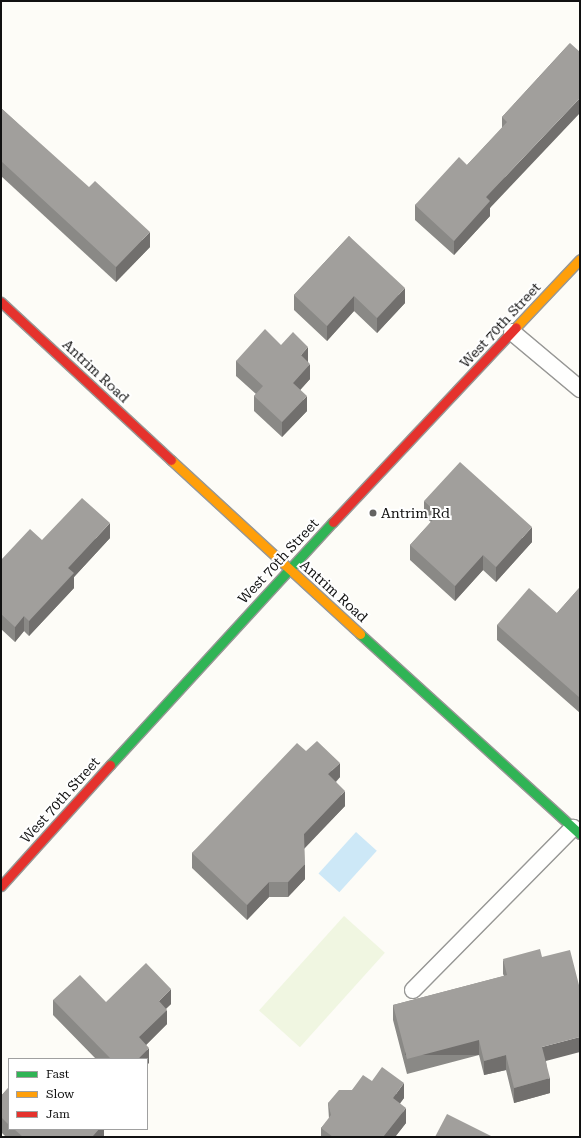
<!DOCTYPE html>
<html>
<head>
<meta charset="utf-8">
<style>
  body { margin:0 }
  #map { position:relative; width:581px; height:1138px; overflow:hidden; background:#fdfcf7; font-family:"Roboto Serif",serif }
  div>[style] { position:absolute }
  .pitch>* { inset:0; background:#f0f6e1; transform-origin:0 0 }
  .water>* { inset:0; background:#cde8f7; transform-origin:0 0 }
  .roads { filter:drop-shadow(1px 0 #979795) drop-shadow(-1px 0 #979795) drop-shadow(0 1px #979795) drop-shadow(0 -1px #979795) }
  .lane>* { height:16px; margin:-8px; padding:0 8px; transform-origin:8px; border-radius:8px; background:#fffffe }
  .fast>* { height:9px; margin:-4.5px; padding:0 4.5px; transform-origin:4.5px; border-radius:4.5px; background:#30b455 }
  .slow>* { height:9px; margin:-4.5px; padding:0 4.5px; transform-origin:4.5px; border-radius:4.5px; background:#ff9f0a }
  .jam>* { height:9px; margin:-4.5px; padding:0 4.5px; transform-origin:4.5px; border-radius:4.5px; background:#e5322d }
  .wall>* { inset:0; background:#8a8986 }
  .shaded-wall>* { inset:0; background:#716f6d; transform-origin:0 0 }
  .building>* { inset:0; background:#a19f9c }
  .dots>* { width:11px; height:11px; translate:-50% -50%; box-sizing:border-box; border:2px solid #fff; border-radius:50% }
  span { translate:-50% -50%; white-space:nowrap; text-align:center; line-height:1.15; -webkit-text-stroke:4px #fff; paint-order:stroke }
  .street-label { font-size:14px; color:#111 }
  .poi-label { font-size:14px; color:#111 }
  .left { translate:0 -50%; text-align:left }
  .frame { position:absolute; inset:0; border:2px solid #111; pointer-events:none }
  .legend { position:absolute; left:8px; top:1058px; width:140px; height:72px; box-sizing:border-box; background:#fff; border:1px solid #a0a0a0; margin:0; padding:5px 7px; list-style:none; font-size:12px; color:#111 }
  .legend li { display:flex; align-items:center; gap:8px; height:20px }
  .legend b { width:20px; border:1px solid #a0a0a0 }
</style>
</head>
<body>
<div id="map">
  <div class="pitch">
    <i style="left:344px;top:916px;width:55px;height:127px;rotate:42deg"></i>
  </div>
  <div class="water">
    <i style="left:356px;top:832px;width:28px;height:56px;rotate:42deg"></i>
  </div>
  <div class="roads">
    <div class="lane">
      <i style="left:512px;top:332px;width:89px;rotate:40deg"></i>
      <i style="left:413px;top:990px;width:228px;rotate:-45.4deg"></i>
    </div>
    <div class="fast">
      <i style="left:360px;top:634px;width:297px;rotate:42.3deg"></i>
      <i style="left:110px;top:765px;width:330px;rotate:-47.5deg"></i>
    </div>
    <div class="slow">
      <i style="left:516px;top:327px;width:93px;rotate:-46.7deg"></i>
      <i style="left:171px;top:460px;width:257px;rotate:42.6deg"></i>
    </div>
    <div class="jam">
      <i style="left:1px;top:302px;width:232px;rotate:42.9deg"></i>
      <i style="left:333px;top:522px;width:267px;rotate:-46.8deg"></i>
      <i style="left:1px;top:886px;width:163px;rotate:-48deg"></i>
    </div>
  </div>
  <div class="wall">
    <i style="clip-path:polygon(570px 43px,490px 208px,490px 216px,454px 255px,415px 220px,415px 205px,467px 165px,502px 128px,502px 117px)"></i>
    <i style="clip-path:polygon(1px 108px,150px 247px,116px 282px,1px 176px)"></i>
    <i style="clip-path:polygon(349px 236px,405px 303px,377px 333px,354px 311px,327px 341px,294px 310px,294px 295px)"></i>
    <i style="clip-path:polygon(281px 345px,308px 361px,310px 379px,300px 390px,307px 411px,282px 437px,254px 411px,254px 396px,256px 394px,236px 376px,236px 361px)"></i>
    <i style="clip-path:polygon(424px 501px,532px 542px,496px 582px,483px 570px,455px 601px,410px 560px,410px 545px,431px 522px,424px 516px)"></i>
    <i style="clip-path:polygon(110px 538px,74px 577px,74px 588px,29px 636px,24px 631px,15px 642px,1px 629px,1px 560px,42px 540px)"></i>
    <i style="clip-path:polygon(580px 587px,580px 713px,497px 640px,497px 625px,557px 613px)"></i>
    <i style="clip-path:polygon(306px 751px,340px 777px,336px 782px,345px 806px,304px 848px,305px 879px,288px 897px,269px 897px,247px 920px,192px 868px,192px 853px)"></i>
    <i style="clip-path:polygon(503px 959px,546px 1061px,550px 1093px,514px 1103px,506px 1070px,484px 1075px,479px 1055px,407px 1074px,393px 1020px,393px 1005px,504px 976px,503px 974px)"></i>
    <i style="clip-path:polygon(53px 1000px,106px 1002px,171px 1004px,166px 1008px,167px 1024px,146px 1045px,149px 1063px,147px 1059px,96px 1059px,53px 1015px)"></i>
    <i style="clip-path:polygon(372px 1081px,404px 1098px,400px 1103px,406px 1123px,395px 1137px,321px 1137px,321px 1128px,329px 1119px,328px 1103px,352px 1090px)"></i>
    <i style="clip-path:polygon(9px 1087px,9px 1129px,104px 1129px,104px 1137px,6px 1137px,1px 1132px,1px 1096px)"></i>
  </div>
  <div class="shaded-wall">
    <i style="clip-path:polygon(580px 98px,580px 113px,490px 208px,490px 216px,454px 255px,454px 241px,486px 197px)"></i>
    <i style="clip-path:polygon(150px 232px,150px 247px,116px 282px,116px 267px)"></i>
    <i style="clip-path:polygon(405px 288px,405px 303px,377px 333px,377px 318px)"></i>
    <i style="clip-path:polygon(354px 296px,354px 311px,327px 341px,327px 326px)"></i>
    <i style="clip-path:polygon(308px 347px,308px 361px,301px 370px,301px 355px)"></i>
    <i style="clip-path:polygon(310px 364px,310px 379px,293px 398px,293px 383px)"></i>
    <i style="clip-path:polygon(307px 396px,307px 411px,282px 437px,282px 422px)"></i>
    <i style="clip-path:polygon(110px 523px,110px 538px,74px 577px,74px 588px,29px 636px,29px 621px,68px 568px)"></i>
    <i style="clip-path:polygon(532px 527px,532px 542px,496px 582px,496px 567px)"></i>
    <i style="clip-path:polygon(483px 555px,483px 570px,455px 601px,455px 586px)"></i>
    <i style="clip-path:polygon(24px 616px,24px 631px,15px 642px,15px 627px)"></i>
    <i style="clip-path:polygon(340px 763px,340px 777px,328px 789px,328px 774px)"></i>
    <i style="clip-path:polygon(345px 791px,345px 806px,304px 849px,304px 834px)"></i>
    <i style="clip-path:polygon(305px 864px,305px 879px,288px 897px,288px 882px)"></i>
    <i style="clip-path:polygon(269px 882px,269px 897px,247px 920px,247px 905px)"></i>
    <i style="clip-path:polygon(171px 989px,171px 1004px,159px 1016px,159px 1001px)"></i>
    <i style="clip-path:polygon(167px 1010px,167px 1024px,139px 1052px,139px 1037px)"></i>
    <i style="clip-path:polygon(580px 1037px,580px 1052px,542px 1062px,542px 1047px)"></i>
    <i style="left:479px;top:1040px;width:15px;height:74px;rotate:90deg"></i>
    <i style="clip-path:polygon(149px 1048px,149px 1063px,147px 1065px,147px 1059px,138px 1059px)"></i>
    <i style="clip-path:polygon(506px 1055px,506px 1070px,484px 1075px,484px 1061px)"></i>
    <i style="clip-path:polygon(550px 1078px,550px 1093px,514px 1103px,514px 1088px)"></i>
    <i style="clip-path:polygon(404px 1083px,404px 1098px,393px 1113px,393px 1098px)"></i>
    <i style="clip-path:polygon(406px 1108px,406px 1123px,395px 1137px,383px 1137px)"></i>
    <i style="clip-path:polygon(99px 1129px,104px 1129px,104px 1137px,92px 1137px)"></i>
  </div>
  <div class="building">
    <i style="clip-path:polygon(570px 43px,580px 52px,580px 98px,486px 197px,490px 201px,454px 241px,415px 205px,459px 157px,467px 165px,507px 122px,502px 117px)"></i>
    <i style="clip-path:polygon(1px 108px,89px 187px,95px 181px,150px 232px,116px 267px,1px 161px)"></i>
    <i style="clip-path:polygon(349px 236px,405px 288px,377px 318px,354px 296px,327px 326px,294px 295px)"></i>
    <i style="clip-path:polygon(265px 329px,281px 345px,293px 332px,308px 347px,301px 355px,310px 364px,293px 383px,307px 396px,282px 422px,254px 396px,263px 386px,236px 361px)"></i>
    <i style="clip-path:polygon(460px 462px,532px 527px,496px 567px,483px 555px,455px 586px,410px 545px,438px 514px,424px 501px)"></i>
    <i style="clip-path:polygon(82px 498px,110px 523px,68px 568px,74px 573px,29px 621px,24px 616px,15px 627px,1px 614px,1px 560px,30px 529px,42px 540px)"></i>
    <i style="clip-path:polygon(580px 587px,580px 698px,497px 625px,529px 588px,557px 613px)"></i>
    <i style="clip-path:polygon(317px 741px,340px 763px,328px 774px,345px 791px,304px 834px,305px 864px,288px 882px,269px 882px,247px 905px,192px 853px,297px 743px,306px 751px)"></i>
    <i style="clip-path:polygon(540px 949px,542px 957px,570px 950px,580px 989px,580px 1037px,542px 1047px,550px 1078px,514px 1088px,506px 1055px,484px 1061px,479px 1040px,407px 1059px,393px 1005px,507px 975px,503px 959px)"></i>
    <i style="clip-path:polygon(146px 963px,171px 989px,159px 1001px,167px 1010px,139px 1037px,149px 1048px,138px 1059px,111px 1059px,53px 1000px,80px 975px,106px 1002px)"></i>
    <i style="clip-path:polygon(382px 1067px,404px 1083px,393px 1098px,406px 1108px,383px 1137px,333px 1137px,321px 1128px,331px 1115px,328px 1103px,339px 1090px,352px 1090px,363px 1075px,372px 1081px)"></i>
    <i style="clip-path:polygon(9px 1087px,9px 1125px,1px 1117px,1px 1096px)"></i>
    <i style="clip-path:polygon(447px 1114px,493px 1137px,435px 1137px)"></i>
    <i style="clip-path:polygon(14px 1129px,99px 1129px,92px 1137px,23px 1137px)"></i>
  </div>
  <div class="dots">
    <i style="left:373px;top:513px;background:#646362"></i>
  </div>
  <div class="street-label">
    <span style="left:500px;top:325px;rotate:-47deg">West 70th Street</span>
    <span style="left:96px;top:371px;rotate:43deg">Antrim Road</span>
    <span style="left:278px;top:561px;rotate:-47deg">West 70th Street</span>
    <span style="left:334px;top:591px;rotate:42deg">Antrim Road</span>
    <span style="left:60px;top:800px;rotate:-48deg">West 70th Street</span>
  </div>
  <div class="poi-label">
    <span class="left" style="left:381px;top:513px">Antrim Rd</span>
  </div>
  <div class="frame"></div>
  <ul class="legend">
  <li><b style="height:5px;background:#30b455"></b>Fast</li>
  <li><b style="height:5px;background:#ff9f0a"></b>Slow</li>
  <li><b style="height:5px;background:#e5322d"></b>Jam</li>
  </ul>
</div>
</body>
</html>
